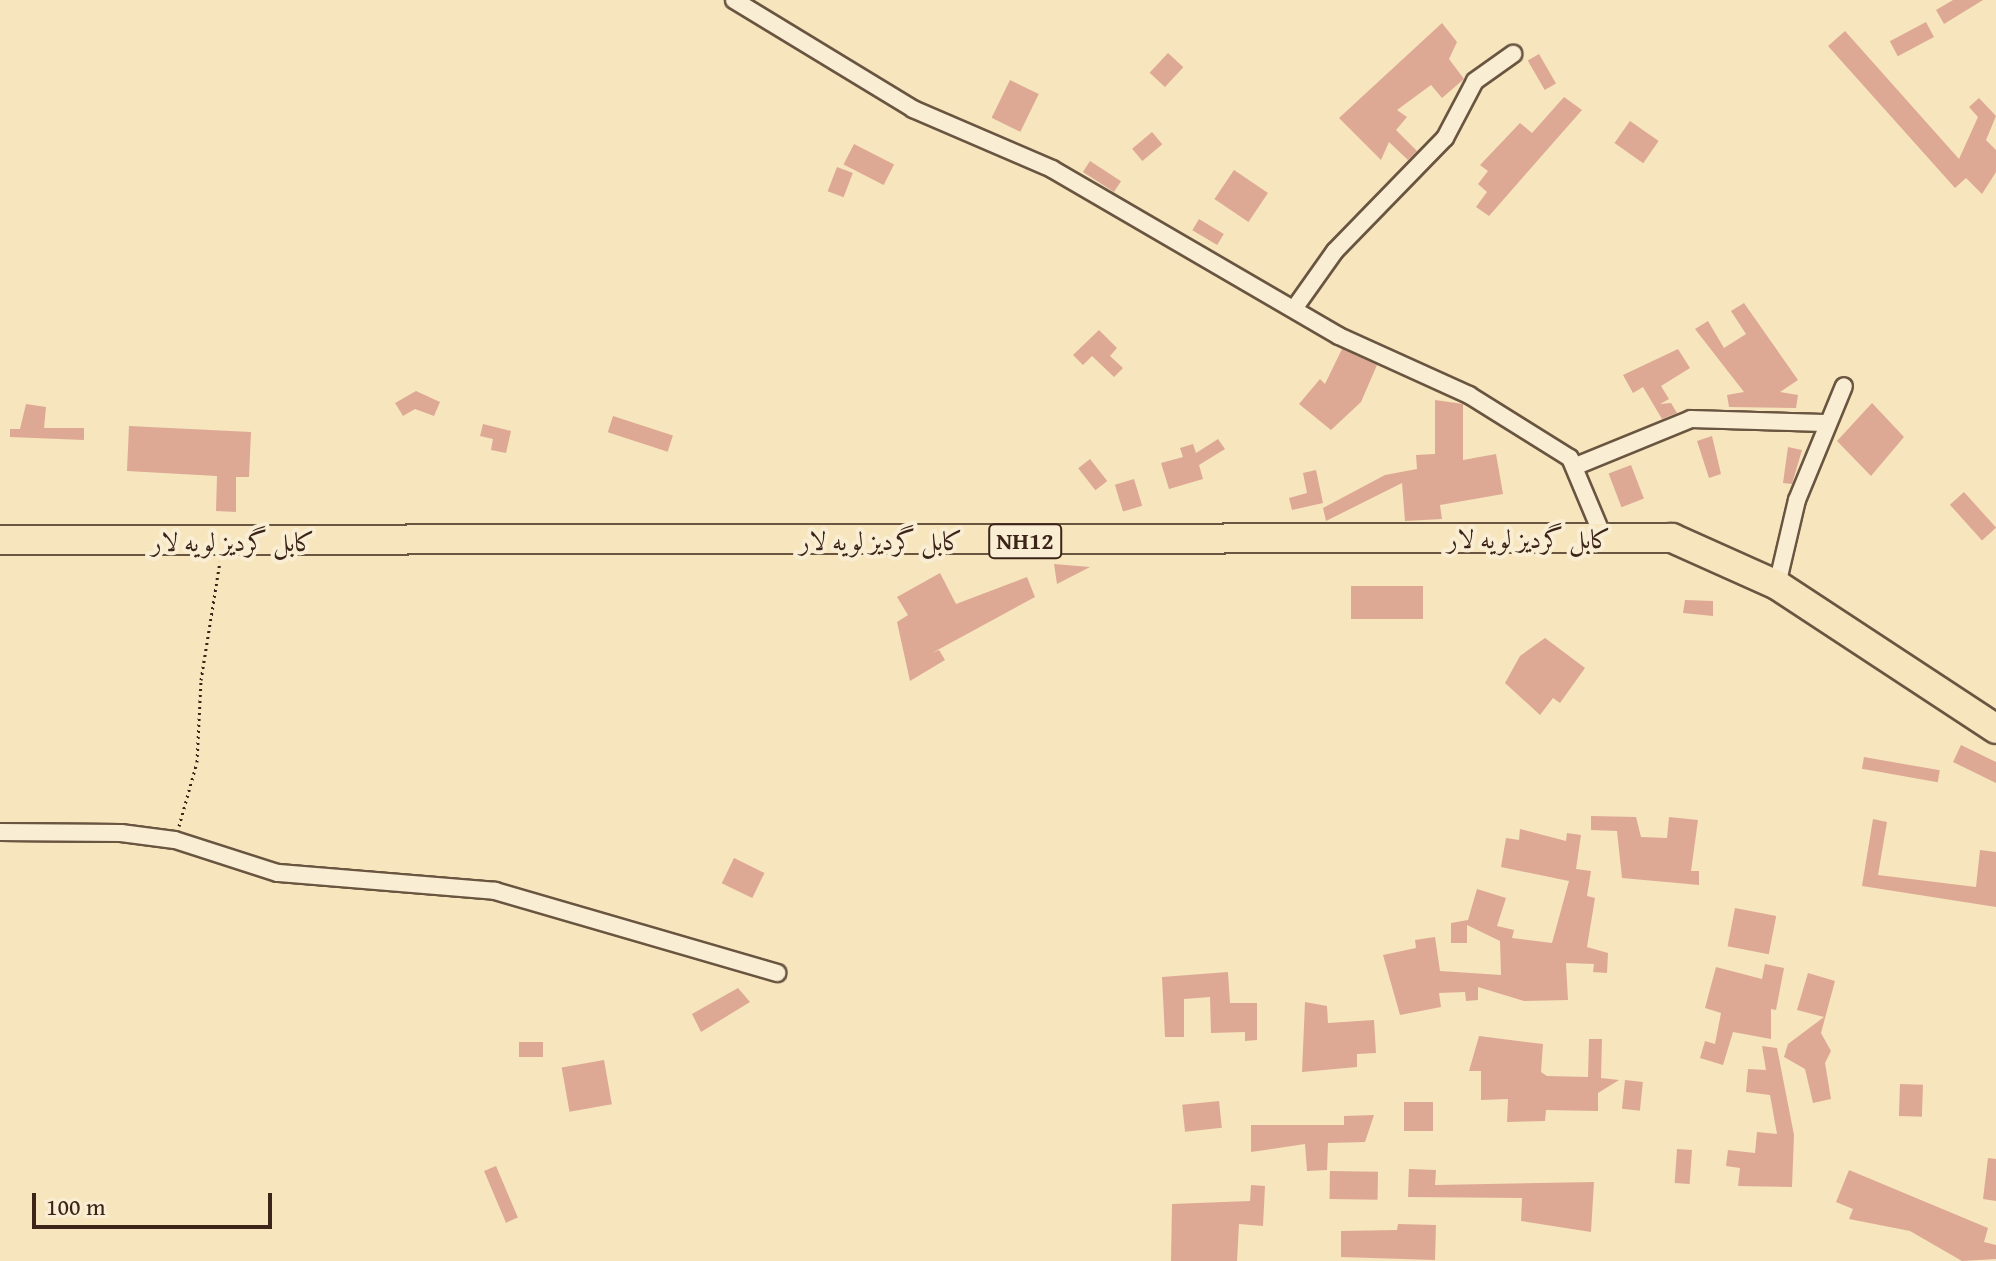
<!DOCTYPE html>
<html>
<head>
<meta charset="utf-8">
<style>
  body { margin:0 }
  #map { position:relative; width:1996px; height:1261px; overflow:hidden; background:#f6e5bd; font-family:"Gentium Book Plus",Amiri,serif }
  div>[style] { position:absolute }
  .building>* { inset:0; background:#dea994; transform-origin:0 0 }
  .path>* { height:3px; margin-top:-1.5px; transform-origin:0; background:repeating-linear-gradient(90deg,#3c2518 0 2px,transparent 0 6px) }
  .roads { filter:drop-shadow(2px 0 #6a5541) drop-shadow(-2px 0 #6a5541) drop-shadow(0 2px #6a5541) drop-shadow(0 -2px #6a5541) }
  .minor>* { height:16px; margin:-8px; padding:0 8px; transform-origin:8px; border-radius:8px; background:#f9eed4 }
  .trunk>* { height:28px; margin:-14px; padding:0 14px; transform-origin:14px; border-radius:14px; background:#f6e5bd }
  span { translate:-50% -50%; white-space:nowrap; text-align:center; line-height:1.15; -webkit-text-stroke:8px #f9eed4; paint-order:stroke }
  .shield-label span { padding:2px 6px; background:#f9eed4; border:2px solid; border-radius:6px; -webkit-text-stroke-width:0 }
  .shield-label { font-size:24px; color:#3c2518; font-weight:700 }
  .street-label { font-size:26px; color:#3c2518 }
  .scale { position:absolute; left:32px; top:1193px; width:240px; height:36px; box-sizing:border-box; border:4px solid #3c2518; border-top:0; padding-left:10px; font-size:24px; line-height:28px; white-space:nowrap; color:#3c2518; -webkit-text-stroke:6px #f9eed4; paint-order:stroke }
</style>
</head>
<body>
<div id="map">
  <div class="building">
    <i style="clip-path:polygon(1953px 0,1983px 0,1944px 24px,1936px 10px)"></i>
    <i style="left:1926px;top:22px;width:17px;height:41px;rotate:62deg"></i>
    <i style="clip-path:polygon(1442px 23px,1457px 42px,1449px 59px,1464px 79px,1442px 98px,1431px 85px,1397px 110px,1407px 117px,1396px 130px,1417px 151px,1408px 160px,1389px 142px,1381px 160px,1339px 118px)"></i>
    <i style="clip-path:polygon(1845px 31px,1959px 159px,1978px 117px,1969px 107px,1979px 98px,1996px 116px,1986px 140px,1996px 150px,1996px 172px,1982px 194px,1966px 178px,1955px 188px,1828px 46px)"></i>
    <i style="left:1168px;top:53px;width:21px;height:27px;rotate:43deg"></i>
    <i style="left:1539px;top:54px;width:34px;height:13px;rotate:60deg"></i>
    <i style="left:1010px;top:80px;width:32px;height:42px;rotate:26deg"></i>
    <i style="clip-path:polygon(1564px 97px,1582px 110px,1489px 216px,1476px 207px,1487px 192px,1478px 184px,1488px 171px,1480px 165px,1520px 123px,1532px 133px)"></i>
    <i style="left:1630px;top:121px;width:35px;height:27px;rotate:35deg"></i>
    <i style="left:1152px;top:132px;width:16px;height:26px;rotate:50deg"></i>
    <i style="left:854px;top:144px;width:45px;height:23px;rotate:27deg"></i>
    <i style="left:1090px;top:161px;width:37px;height:13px;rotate:33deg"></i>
    <i style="left:837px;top:167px;width:17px;height:26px;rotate:21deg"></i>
    <i style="left:1234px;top:170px;width:41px;height:35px;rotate:34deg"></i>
    <i style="left:1199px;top:219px;width:29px;height:13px;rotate:31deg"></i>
    <i style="clip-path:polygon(1744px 303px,1798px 380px,1780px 392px,1798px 395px,1796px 408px,1729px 407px,1727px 395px,1744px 392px,1695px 329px,1708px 321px,1724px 348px,1746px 334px,1731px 311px)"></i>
    <i style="clip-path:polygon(1099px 330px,1117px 348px,1110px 356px,1123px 368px,1114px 377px,1092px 356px,1083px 365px,1073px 355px)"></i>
    <i style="clip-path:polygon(1342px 349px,1377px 365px,1361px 402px,1331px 430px,1299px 404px,1320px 379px,1325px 384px)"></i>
    <i style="clip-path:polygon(1678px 349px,1690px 368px,1661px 386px,1669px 399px,1660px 404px,1671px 403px,1677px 413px,1662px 419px,1643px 387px,1633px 393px,1623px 375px)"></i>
    <i style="clip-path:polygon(416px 391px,440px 402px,434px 416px,415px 409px,403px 416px,395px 403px)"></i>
    <i style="clip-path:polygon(1435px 400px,1463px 404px,1463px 460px,1496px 454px,1503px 494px,1440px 505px,1442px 519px,1405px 521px,1402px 483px,1326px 521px,1323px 508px,1385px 475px,1417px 469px,1416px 455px,1435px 454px)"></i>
    <i style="clip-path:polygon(1872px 403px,1904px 437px,1871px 476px,1837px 441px)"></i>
    <i style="clip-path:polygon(26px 404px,46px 407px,44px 428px,84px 428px,84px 440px,10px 437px,10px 429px,20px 429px)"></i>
    <i style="left:613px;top:416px;width:63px;height:17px;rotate:18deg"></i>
    <i style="clip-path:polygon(483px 424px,511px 431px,506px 453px,491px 450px,493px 439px,480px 436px)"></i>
    <i style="clip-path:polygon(129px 426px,251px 432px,249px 477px,236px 477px,236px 512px,216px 511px,217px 476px,127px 471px)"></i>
    <i style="clip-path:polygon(1712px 436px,1721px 474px,1709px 478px,1697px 441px)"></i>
    <i style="clip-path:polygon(1218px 439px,1225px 449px,1199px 465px,1203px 479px,1169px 489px,1161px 463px,1183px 457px,1180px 448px,1193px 444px,1196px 453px)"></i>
    <i style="clip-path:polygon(1788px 447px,1802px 450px,1792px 484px,1783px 483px)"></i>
    <i style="left:1090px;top:459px;width:28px;height:15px;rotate:52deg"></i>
    <i style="left:1631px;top:465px;width:36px;height:24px;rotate:69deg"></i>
    <i style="clip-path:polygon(1316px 470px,1323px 503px,1292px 510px,1289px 498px,1307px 493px,1303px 473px)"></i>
    <i style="left:1134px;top:479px;width:28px;height:20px;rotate:73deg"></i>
    <i style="left:1964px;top:492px;width:48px;height:19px;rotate:48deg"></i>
    <i style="clip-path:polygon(1054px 564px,1090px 567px,1057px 584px)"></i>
    <i style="clip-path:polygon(940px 573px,956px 604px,1027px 577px,1035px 597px,932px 653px,939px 650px,945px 660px,910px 681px,897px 622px,908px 615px,897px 597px)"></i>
    <i style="left:1351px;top:586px;width:72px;height:33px"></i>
    <i style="clip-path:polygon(1685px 600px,1713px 601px,1713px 616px,1683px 613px)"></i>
    <i style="clip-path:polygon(1545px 638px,1585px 668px,1560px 703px,1553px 698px,1540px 715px,1505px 683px,1520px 656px)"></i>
    <i style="clip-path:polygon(1961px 745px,1996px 762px,1996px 783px,1953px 762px)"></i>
    <i style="left:1864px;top:757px;width:77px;height:12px;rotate:10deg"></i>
    <i style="clip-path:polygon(1591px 816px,1636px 817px,1641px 837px,1667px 838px,1669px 817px,1698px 820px,1691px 871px,1699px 871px,1699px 885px,1622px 878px,1617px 831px,1591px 830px)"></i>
    <i style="clip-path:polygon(1873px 819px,1887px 822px,1878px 875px,1976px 887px,1980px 850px,1996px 852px,1996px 907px,1862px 886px)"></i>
    <i style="clip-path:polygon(1520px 829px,1566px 841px,1567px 833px,1581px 835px,1576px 869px,1591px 871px,1587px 896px,1595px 898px,1587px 947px,1608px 953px,1607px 973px,1593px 972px,1594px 964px,1566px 963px,1568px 1000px,1524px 1001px,1478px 987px,1478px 1000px,1466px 1001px,1465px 992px,1439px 993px,1441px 1007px,1400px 1015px,1383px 955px,1416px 948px,1415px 940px,1435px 937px,1440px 971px,1501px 975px,1500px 941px,1467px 925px,1467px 943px,1451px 943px,1451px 923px,1468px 920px,1477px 889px,1506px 898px,1497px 926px,1514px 930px,1512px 938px,1552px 943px,1569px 881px,1501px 867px,1506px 838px,1519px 840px)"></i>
    <i style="left:734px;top:858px;width:34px;height:28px;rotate:26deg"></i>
    <i style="left:1735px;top:908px;width:42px;height:39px;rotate:11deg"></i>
    <i style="clip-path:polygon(1765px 964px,1784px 968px,1776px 1010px,1771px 1009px,1771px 1039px,1733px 1032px,1723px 1065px,1700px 1058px,1705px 1041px,1715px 1044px,1721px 1013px,1705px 1008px,1716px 967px,1762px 979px)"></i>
    <i style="clip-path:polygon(1228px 972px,1230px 1003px,1257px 1003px,1257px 1040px,1245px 1041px,1245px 1032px,1211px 1033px,1210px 997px,1184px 999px,1184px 1037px,1165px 1037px,1162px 977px)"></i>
    <i style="clip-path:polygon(1808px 973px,1835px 981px,1821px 1033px,1831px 1051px,1825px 1063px,1831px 1099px,1813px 1103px,1805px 1069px,1784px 1057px,1788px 1044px,1824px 1017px,1797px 1010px)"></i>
    <i style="clip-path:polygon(738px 988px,750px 1002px,701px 1032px,692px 1014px)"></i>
    <i style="clip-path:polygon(1305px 1002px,1327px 1006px,1328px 1023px,1374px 1020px,1376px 1053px,1357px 1054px,1357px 1067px,1302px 1072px)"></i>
    <i style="clip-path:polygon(1479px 1036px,1543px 1044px,1541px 1072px,1547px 1076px,1588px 1077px,1589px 1039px,1602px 1039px,1601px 1078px,1619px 1080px,1598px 1093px,1598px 1111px,1546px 1110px,1545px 1121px,1507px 1122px,1508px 1099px,1481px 1100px,1481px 1071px,1469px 1071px)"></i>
    <i style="left:519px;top:1042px;width:24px;height:15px"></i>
    <i style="clip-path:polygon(1762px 1046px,1777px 1048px,1794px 1135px,1792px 1187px,1738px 1186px,1740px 1168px,1726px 1166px,1728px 1150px,1755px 1153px,1757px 1132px,1777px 1134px,1770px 1095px,1746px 1092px,1748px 1069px,1766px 1070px)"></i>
    <i style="left:604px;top:1060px;width:45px;height:43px;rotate:80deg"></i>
    <i style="left:1625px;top:1080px;width:18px;height:29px;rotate:6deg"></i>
    <i style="left:1900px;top:1084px;width:23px;height:32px;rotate:2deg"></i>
    <i style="left:1219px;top:1101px;width:27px;height:37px;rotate:84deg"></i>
    <i style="left:1404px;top:1102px;width:29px;height:29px"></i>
    <i style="clip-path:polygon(1374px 1115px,1365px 1142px,1328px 1143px,1327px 1170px,1307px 1171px,1305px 1144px,1251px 1152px,1251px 1125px,1344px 1125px,1344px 1116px)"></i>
    <i style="left:1677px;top:1149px;width:15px;height:34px;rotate:4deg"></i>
    <i style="clip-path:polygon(1988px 1158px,1996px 1159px,1996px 1201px,1983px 1199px)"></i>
    <i style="left:496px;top:1166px;width:56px;height:13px;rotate:67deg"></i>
    <i style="clip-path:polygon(1409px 1169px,1436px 1170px,1435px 1185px,1594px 1182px,1591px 1232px,1521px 1221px,1522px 1198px,1408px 1197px)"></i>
    <i style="clip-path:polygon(1849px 1170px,1988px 1228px,1984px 1242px,1996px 1245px,1996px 1259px,1962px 1261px,1910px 1231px,1849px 1219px,1853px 1209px,1836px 1202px)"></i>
    <i style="left:1330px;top:1171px;width:48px;height:28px;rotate:1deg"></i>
    <i style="clip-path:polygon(1251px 1185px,1265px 1186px,1263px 1226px,1239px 1224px,1237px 1261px,1171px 1261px,1172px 1204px,1250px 1201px)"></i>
    <i style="clip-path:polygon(1398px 1224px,1436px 1225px,1435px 1260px,1341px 1257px,1341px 1231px,1397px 1230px)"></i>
  </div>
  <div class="path">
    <i style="left:179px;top:826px;width:66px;rotate:-74.3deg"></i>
    <i style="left:197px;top:762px;width:82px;rotate:-87.2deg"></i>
    <i style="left:201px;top:680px;width:120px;rotate:-80.9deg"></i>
  </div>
  <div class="roads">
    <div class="minor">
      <i style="left:734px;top:0;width:210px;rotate:31.3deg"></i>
      <i style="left:913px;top:109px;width:151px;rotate:23.3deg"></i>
      <i style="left:1052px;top:169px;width:332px;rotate:30.2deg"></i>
      <i style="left:1339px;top:336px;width:143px;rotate:24.4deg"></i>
      <i style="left:1469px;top:395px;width:119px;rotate:32deg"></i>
      <i style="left:1570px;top:458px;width:88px;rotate:67.2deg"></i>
      <i style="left:1296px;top:306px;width:67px;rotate:-54.7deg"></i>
      <i style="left:1335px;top:251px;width:158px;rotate:-45.8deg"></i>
      <i style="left:1445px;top:138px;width:64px;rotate:-62.2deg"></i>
      <i style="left:1475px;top:81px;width:47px;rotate:-35.4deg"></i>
      <i style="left:1576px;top:466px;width:124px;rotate:-22.2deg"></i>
      <i style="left:1691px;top:419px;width:133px;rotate:1.7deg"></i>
      <i style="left:1777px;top:585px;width:87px;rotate:-76.8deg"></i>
      <i style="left:1797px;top:500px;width:123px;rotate:-67.6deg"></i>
      <i style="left:0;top:832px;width:121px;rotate:0.5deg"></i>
      <i style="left:121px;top:833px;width:54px;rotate:7.4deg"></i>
      <i style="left:175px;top:840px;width:108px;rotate:17.8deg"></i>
      <i style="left:278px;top:873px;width:218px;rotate:4.7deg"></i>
      <i style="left:495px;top:891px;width:294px;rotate:16.2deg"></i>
    </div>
    <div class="trunk">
      <i style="left:0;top:540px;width:1672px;rotate:-0.07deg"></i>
      <i style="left:1672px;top:538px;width:115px;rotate:24.1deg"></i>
      <i style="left:1777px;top:585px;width:262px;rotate:33.3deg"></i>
    </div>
  </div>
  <div class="shield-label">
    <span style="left:1025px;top:541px">NH12</span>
  </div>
  <div class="street-label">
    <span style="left:1529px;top:539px">کابل گردیز لویه لار</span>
    <span style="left:881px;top:541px">کابل گردیز لویه لار</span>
    <span style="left:233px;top:542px">کابل گردیز لویه لار</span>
  </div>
  <div class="scale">100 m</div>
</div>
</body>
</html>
